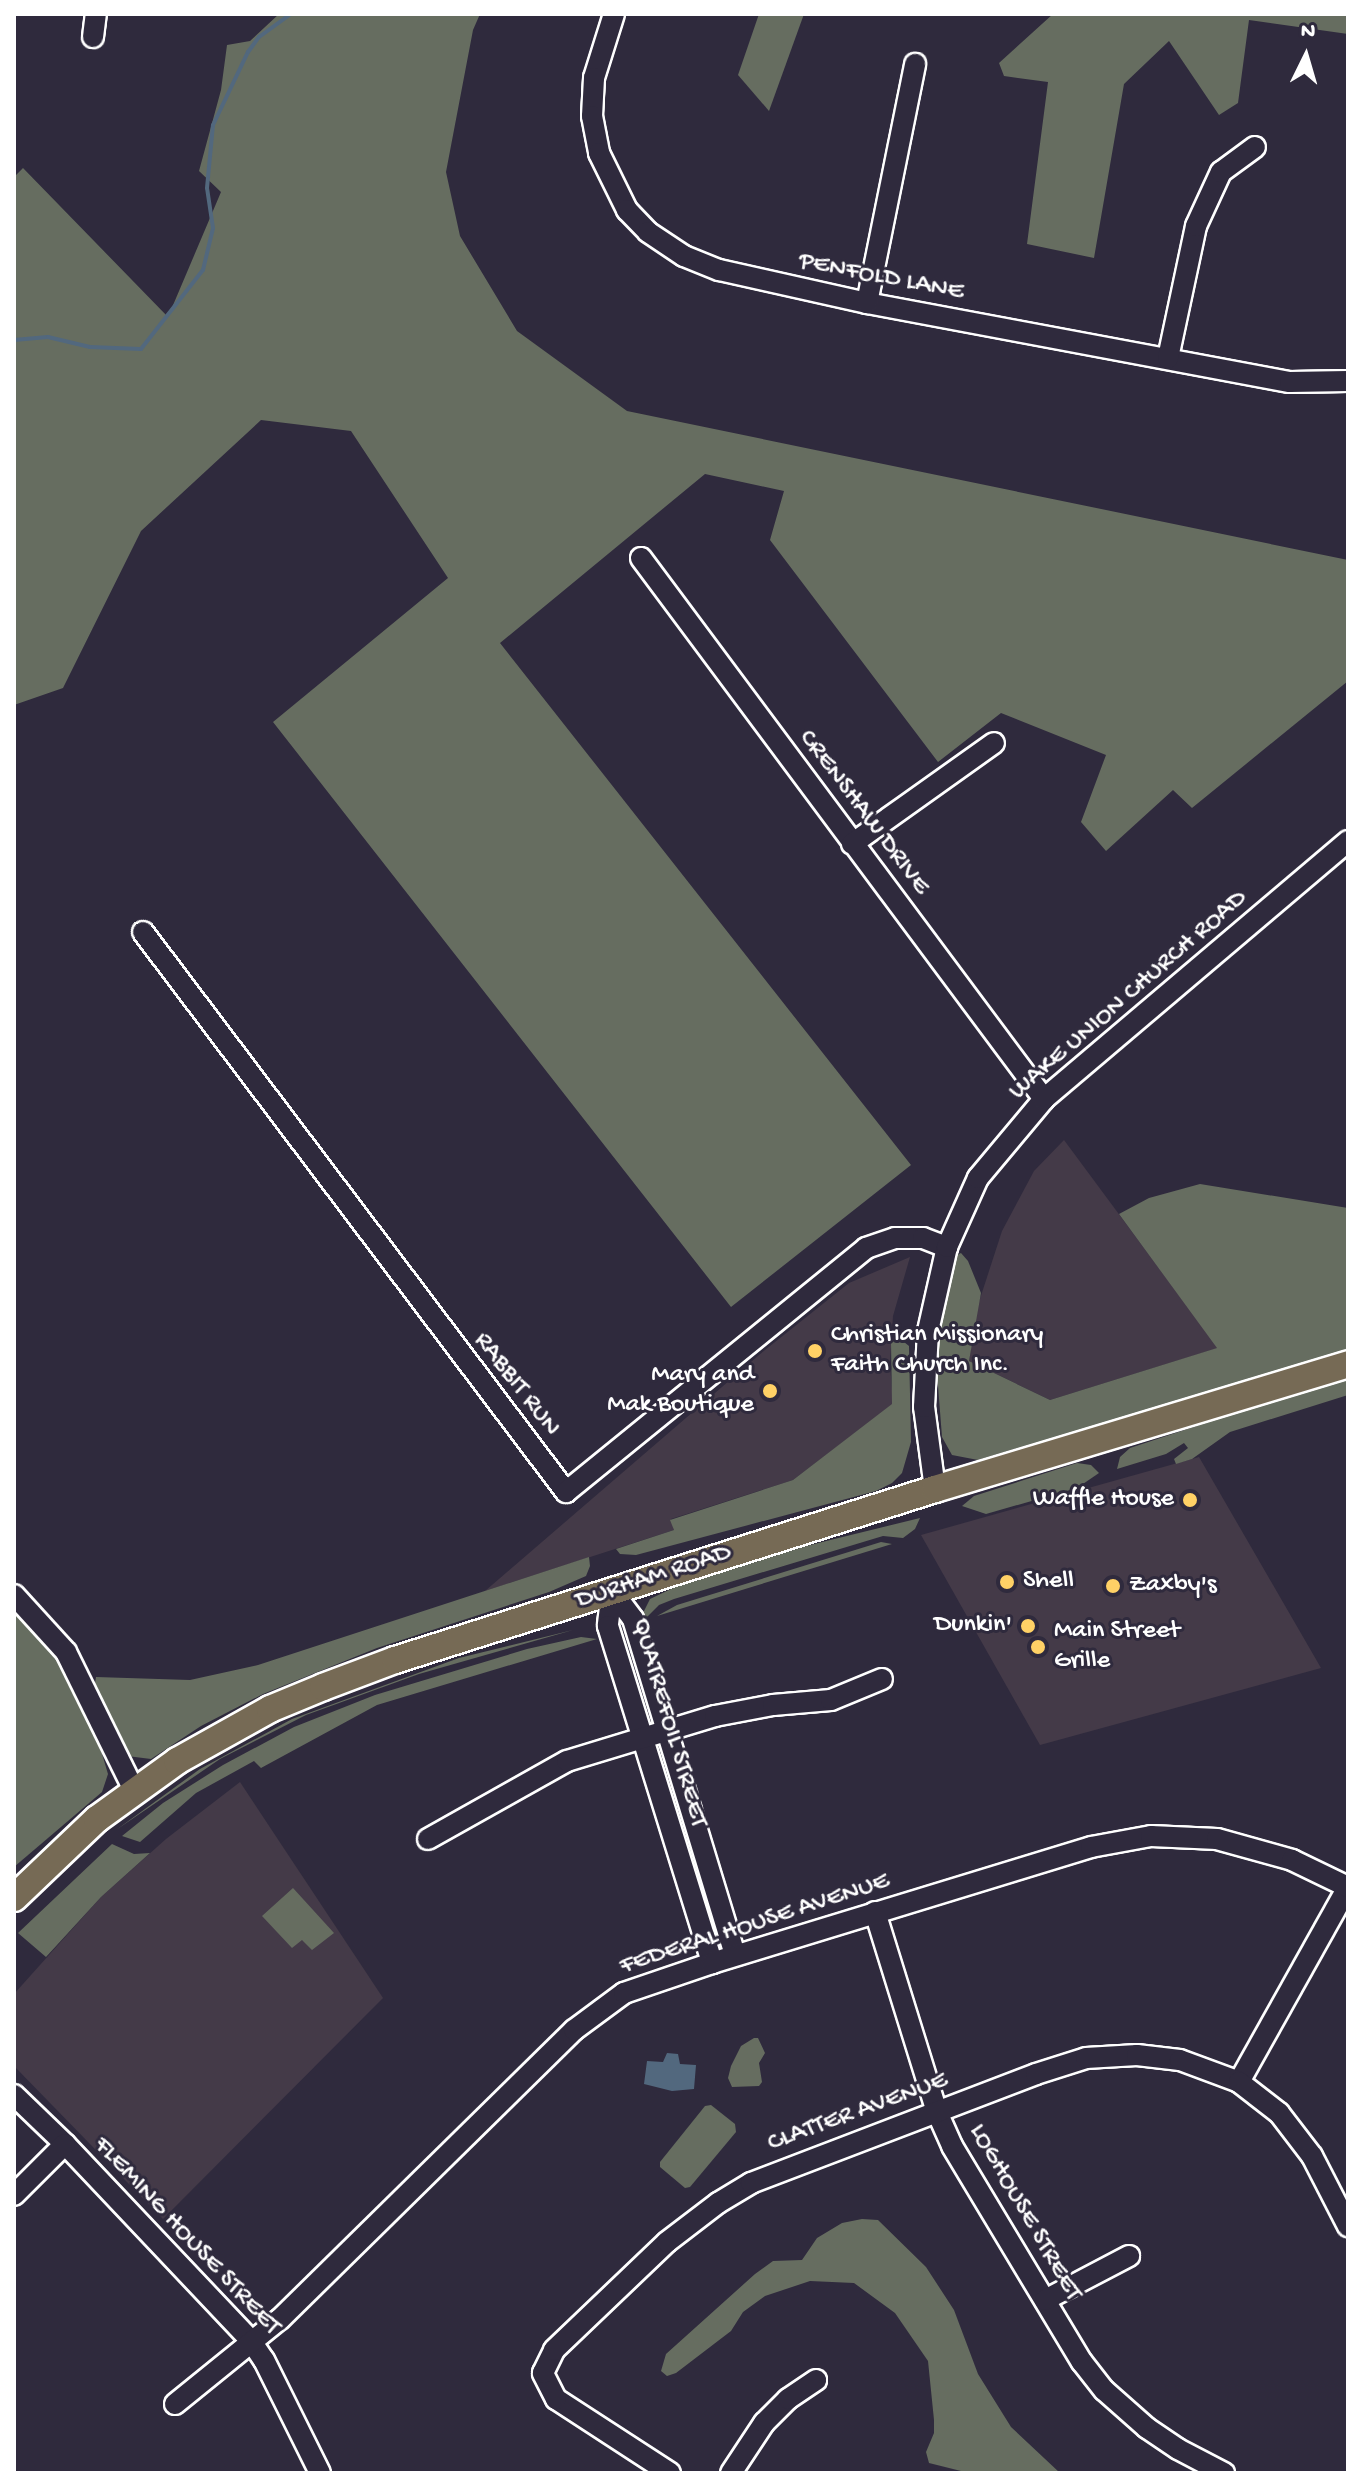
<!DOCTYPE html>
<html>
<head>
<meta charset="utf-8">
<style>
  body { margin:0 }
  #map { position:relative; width:1362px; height:2487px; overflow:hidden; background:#2f2a3d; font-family:"Gochi Hand",sans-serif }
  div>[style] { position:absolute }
  .built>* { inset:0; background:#443a48 }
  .green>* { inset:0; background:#666d60 }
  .water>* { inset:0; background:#52687e }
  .stream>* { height:4px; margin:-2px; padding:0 2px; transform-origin:2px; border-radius:2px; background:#52687e }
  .roads { filter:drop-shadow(2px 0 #fff) drop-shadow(-2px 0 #fff) drop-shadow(0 2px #fff) drop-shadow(0 -2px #fff) }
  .minor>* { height:20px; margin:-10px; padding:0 10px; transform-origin:10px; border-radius:10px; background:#2f2a3d }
  .major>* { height:26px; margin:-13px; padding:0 13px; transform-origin:13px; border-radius:13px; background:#766a55 }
  .dots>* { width:22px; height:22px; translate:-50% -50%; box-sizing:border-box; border:4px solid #2f2a3d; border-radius:50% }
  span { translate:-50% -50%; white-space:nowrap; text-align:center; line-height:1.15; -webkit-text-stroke:6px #2f2a3d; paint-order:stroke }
  .street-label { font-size:26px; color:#fff }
  .poi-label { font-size:26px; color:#fff }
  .left { translate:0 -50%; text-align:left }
  .right { translate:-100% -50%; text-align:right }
  .frame { position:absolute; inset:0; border:16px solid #fff; pointer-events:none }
  .north { position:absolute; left:1266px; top:16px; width:80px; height:80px; -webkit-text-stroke:6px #2f2a3d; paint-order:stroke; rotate:5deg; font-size:22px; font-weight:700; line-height:32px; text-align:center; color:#fff }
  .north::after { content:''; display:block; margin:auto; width:28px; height:36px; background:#fff; clip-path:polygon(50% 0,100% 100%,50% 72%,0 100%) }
</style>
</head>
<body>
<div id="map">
  <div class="built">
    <i style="clip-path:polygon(1064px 1140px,1218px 1348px,1050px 1400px,969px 1361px,977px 1308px,1002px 1231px,1034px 1171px)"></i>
    <i style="clip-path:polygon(910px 1257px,893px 1316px,890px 1363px,893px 1404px,793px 1480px,671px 1519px,674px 1530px,485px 1591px,765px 1350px,849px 1283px)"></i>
    <i style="clip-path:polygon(1199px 1457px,1321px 1668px,1040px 1745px,921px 1535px)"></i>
    <i style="clip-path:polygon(240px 1782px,383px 1998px,163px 2219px,14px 2066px,14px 1994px,101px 1897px,166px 1839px)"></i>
  </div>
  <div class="green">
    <i style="clip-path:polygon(279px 14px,480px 14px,473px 30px,446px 172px,460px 236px,517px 331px,627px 411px,1348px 560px,1348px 681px,1192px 808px,1173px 790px,1106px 851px,1081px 822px,1106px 755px,1001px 713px,938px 762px,770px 540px,784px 491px,705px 474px,500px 643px,911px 1165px,731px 1307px,273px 722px,448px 578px,351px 431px,261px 420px,141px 531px,63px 688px,14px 705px,14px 177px,23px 168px,168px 317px,221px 192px,199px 171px,221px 90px,227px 45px,250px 41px)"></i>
    <i style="clip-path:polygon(759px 14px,804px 14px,769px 111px,738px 75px)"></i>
    <i style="clip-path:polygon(1053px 14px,1348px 14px,1348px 34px,1249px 20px,1238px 103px,1219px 115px,1169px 41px,1124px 84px,1094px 258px,1027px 244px,1048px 82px,1004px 76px,999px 63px)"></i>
    <i style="clip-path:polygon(1200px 1184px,1348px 1208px,1348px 1350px,978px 1460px,952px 1455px,942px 1437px,936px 1360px,937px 1330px,955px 1256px,961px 1253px,968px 1261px,981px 1293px,969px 1361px,1050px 1400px,1217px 1348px,1119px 1214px,1149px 1198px)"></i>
    <i style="clip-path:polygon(899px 1338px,909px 1346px,911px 1442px,902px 1473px,892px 1483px,876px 1491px,636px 1555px,620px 1554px,616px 1549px,674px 1530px,670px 1520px,793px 1480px,892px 1404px,891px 1343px)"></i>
    <i style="clip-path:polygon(1348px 1376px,1348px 1395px,1230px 1432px,1192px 1459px,1176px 1464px,1174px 1459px,1188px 1448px,1184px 1443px,1166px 1454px,1117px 1469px,1120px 1457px,1130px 1448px)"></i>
    <i style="clip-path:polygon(1077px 1463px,1091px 1465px,1099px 1473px,1077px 1488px,986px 1514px,962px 1506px,974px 1496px)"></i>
    <i style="clip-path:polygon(920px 1518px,915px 1529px,903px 1538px,883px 1536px,674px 1599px,659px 1605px,647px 1617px,642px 1615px,650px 1599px,675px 1587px,806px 1546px)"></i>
    <i style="clip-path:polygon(881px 1542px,892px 1544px,657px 1616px,677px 1605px)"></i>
    <i style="clip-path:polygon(589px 1557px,590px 1566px,586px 1576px,549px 1592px,377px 1648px,263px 1694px,201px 1726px,151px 1759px,127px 1756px,94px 1689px,96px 1677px,190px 1680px,258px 1665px)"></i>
    <i style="clip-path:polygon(14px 1610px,60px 1657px,97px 1737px,108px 1774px,102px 1792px,14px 1867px)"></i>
    <i style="clip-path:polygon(573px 1630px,419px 1674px,306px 1715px,220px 1759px,116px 1830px,200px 1769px,292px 1719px,459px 1658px)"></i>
    <i style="clip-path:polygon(581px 1637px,597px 1639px,377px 1705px,261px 1768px,254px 1761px,196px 1793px,140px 1842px,122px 1836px,163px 1803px,223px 1765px,294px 1727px,375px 1695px,527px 1649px)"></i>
    <i style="clip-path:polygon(112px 1844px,134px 1854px,150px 1853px,101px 1897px,46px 1957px,18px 1933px)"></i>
    <i style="clip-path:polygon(293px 1888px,334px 1933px,312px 1950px,302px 1940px,292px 1948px,262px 1916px)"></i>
    <i style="clip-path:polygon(754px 2038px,758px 2038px,765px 2053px,759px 2063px,762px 2082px,759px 2086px,732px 2087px,728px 2078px,731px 2066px,741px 2046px)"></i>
    <i style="clip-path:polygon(711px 2105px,735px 2124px,736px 2132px,690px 2187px,685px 2188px,660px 2167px,660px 2162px,705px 2106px)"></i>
    <i style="clip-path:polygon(862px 2219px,878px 2220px,926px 2267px,954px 2310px,978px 2374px,1011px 2427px,1060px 2473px,969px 2473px,929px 2463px,926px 2452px,934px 2433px,934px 2420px,928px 2361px,895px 2313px,854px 2283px,810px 2281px,765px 2296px,743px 2312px,731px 2331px,676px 2373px,667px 2376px,661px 2371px,666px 2354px,755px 2274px,773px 2261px,802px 2260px,817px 2238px,842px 2223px)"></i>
  </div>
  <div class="water">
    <i style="clip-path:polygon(667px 2053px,678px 2054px,680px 2064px,696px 2065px,694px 2089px,672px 2091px,644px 2084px,647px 2061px,663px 2062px)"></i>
  </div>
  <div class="stream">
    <i style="left:14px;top:340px;width:34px;rotate:-5deg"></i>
    <i style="left:48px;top:337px;width:43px;rotate:13.4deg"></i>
    <i style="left:90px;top:347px;width:51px;rotate:2.2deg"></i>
    <i style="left:141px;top:349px;width:100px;rotate:-51.9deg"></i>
    <i style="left:203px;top:270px;width:43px;rotate:-76.6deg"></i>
    <i style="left:213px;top:228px;width:40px;rotate:-98.5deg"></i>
    <i style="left:207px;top:188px;width:63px;rotate:-84.6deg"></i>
    <i style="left:213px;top:125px;width:81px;rotate:-64.4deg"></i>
    <i style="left:248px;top:52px;width:19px;rotate:-54deg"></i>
    <i style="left:259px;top:37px;width:39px;rotate:-36deg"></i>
  </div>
  <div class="roads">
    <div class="minor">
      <i style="left:614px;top:14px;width:67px;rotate:107.4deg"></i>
      <i style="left:594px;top:78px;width:38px;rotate:93deg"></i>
      <i style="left:592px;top:116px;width:38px;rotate:79deg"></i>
      <i style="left:599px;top:153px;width:64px;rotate:63.8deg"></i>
      <i style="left:627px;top:210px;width:30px;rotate:46deg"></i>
      <i style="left:648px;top:232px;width:43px;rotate:33.7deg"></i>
      <i style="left:684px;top:256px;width:38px;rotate:22deg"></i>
      <i style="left:719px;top:270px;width:152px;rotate:12.6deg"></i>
      <i style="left:867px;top:303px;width:430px;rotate:10.6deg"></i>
      <i style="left:1290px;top:382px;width:58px;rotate:-1deg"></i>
      <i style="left:93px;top:37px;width:23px;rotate:-83deg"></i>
      <i style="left:867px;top:303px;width:244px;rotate:-78.6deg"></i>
      <i style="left:1168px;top:358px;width:135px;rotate:-78deg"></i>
      <i style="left:1196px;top:226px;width:60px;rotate:-65.2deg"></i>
      <i style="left:1221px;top:172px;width:42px;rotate:-36.3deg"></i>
      <i style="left:641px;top:558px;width:675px;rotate:53.32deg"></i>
      <i style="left:852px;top:844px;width:174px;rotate:-35.4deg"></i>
      <i style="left:143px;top:932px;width:702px;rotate:52.93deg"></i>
      <i style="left:566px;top:1492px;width:387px;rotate:-39.1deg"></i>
      <i style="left:866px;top:1248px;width:31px;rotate:-19deg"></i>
      <i style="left:895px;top:1238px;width:28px"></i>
      <i style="left:923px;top:1238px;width:26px;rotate:21deg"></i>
      <i style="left:935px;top:1489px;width:83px;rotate:-97.6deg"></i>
      <i style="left:924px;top:1407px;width:76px;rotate:-87deg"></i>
      <i style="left:928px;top:1331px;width:86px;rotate:-77.3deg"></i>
      <i style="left:947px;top:1247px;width:76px;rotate:-65.8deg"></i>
      <i style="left:978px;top:1178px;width:103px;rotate:-50.1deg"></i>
      <i style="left:1044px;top:1099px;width:399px;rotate:-40.3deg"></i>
      <i style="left:612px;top:1591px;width:35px;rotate:97deg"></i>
      <i style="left:608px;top:1626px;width:353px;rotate:72.8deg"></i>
      <i style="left:612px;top:1591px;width:35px;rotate:53deg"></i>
      <i style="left:633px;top:1619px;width:351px;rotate:73.1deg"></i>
      <i style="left:14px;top:1595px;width:77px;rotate:47.6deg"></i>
      <i style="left:66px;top:1652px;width:156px;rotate:63.8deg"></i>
      <i style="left:428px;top:1839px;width:159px;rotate:-29.3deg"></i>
      <i style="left:567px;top:1761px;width:155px;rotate:-16.9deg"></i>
      <i style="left:715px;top:1716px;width:59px;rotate:-10.7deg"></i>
      <i style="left:773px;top:1705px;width:58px;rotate:-4.9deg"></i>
      <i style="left:831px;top:1700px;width:55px;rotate:-22.4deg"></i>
      <i style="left:875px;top:1912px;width:209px;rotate:72.8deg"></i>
      <i style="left:937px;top:2112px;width:37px;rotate:66deg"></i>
      <i style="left:952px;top:2146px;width:252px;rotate:59deg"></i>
      <i style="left:1082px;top:2362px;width:36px;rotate:52deg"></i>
      <i style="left:1104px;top:2390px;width:57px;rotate:41.5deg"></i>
      <i style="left:1147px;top:2428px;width:37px;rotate:34deg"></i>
      <i style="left:1178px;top:2449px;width:52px;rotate:27.6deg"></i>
      <i style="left:1239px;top:2082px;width:223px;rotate:-60.8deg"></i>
      <i style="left:14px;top:2095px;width:71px;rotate:43.9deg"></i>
      <i style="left:65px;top:2144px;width:271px;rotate:46.6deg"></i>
      <i style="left:251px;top:2341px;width:23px;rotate:56deg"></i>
      <i style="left:264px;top:2360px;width:126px;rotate:63.6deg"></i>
      <i style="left:14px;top:2195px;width:72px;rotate:-45deg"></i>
      <i style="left:1045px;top:2300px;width:95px;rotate:-27.6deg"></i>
      <i style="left:175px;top:2404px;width:135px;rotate:-39deg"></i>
      <i style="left:280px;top:2319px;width:412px;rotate:-44.5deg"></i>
      <i style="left:574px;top:2030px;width:62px;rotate:-36.5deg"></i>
      <i style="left:624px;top:1993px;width:93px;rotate:-18.8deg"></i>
      <i style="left:712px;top:1963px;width:396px;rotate:-17deg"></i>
      <i style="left:1091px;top:1847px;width:61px;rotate:-10.4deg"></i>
      <i style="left:1151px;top:1836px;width:66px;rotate:2.6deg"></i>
      <i style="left:1217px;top:1839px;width:78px;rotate:15.6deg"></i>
      <i style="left:1292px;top:1860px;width:62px;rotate:25.7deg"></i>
      <i style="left:670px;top:2473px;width:136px;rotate:-147deg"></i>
      <i style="left:556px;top:2399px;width:29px;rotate:-117deg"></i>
      <i style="left:543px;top:2373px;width:25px;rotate:-64deg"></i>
      <i style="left:554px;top:2350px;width:156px;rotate:-43.7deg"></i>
      <i style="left:667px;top:2242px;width:64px;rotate:-37.4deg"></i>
      <i style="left:718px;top:2203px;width:39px;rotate:-31deg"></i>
      <i style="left:751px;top:2183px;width:305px;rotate:-20.9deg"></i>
      <i style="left:1036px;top:2074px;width:52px;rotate:-17.7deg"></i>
      <i style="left:1086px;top:2058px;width:51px;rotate:-3.4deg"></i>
      <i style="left:1137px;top:2055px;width:43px;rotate:6.6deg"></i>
      <i style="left:1180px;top:2060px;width:63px;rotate:20.4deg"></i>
      <i style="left:1239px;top:2082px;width:51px;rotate:37.8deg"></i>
      <i style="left:1279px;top:2113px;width:54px;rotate:52.5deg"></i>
      <i style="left:1312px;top:2156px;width:79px;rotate:62.8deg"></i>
      <i style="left:731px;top:2473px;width:60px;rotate:-56.6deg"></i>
      <i style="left:764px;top:2423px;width:34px;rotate:-45deg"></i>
      <i style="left:788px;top:2399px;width:34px;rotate:-34deg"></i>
    </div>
    <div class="major">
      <i style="left:14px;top:1898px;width:115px;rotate:-43.6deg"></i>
      <i style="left:97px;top:1819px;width:99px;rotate:-35.9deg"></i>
      <i style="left:177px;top:1761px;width:107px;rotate:-29.2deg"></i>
      <i style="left:270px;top:1709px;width:57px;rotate:-22.5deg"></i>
      <i style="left:323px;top:1687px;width:77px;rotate:-20.6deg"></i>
      <i style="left:395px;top:1660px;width:566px;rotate:-17.57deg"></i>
      <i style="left:935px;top:1489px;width:432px;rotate:-16.8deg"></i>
    </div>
  </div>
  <div class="dots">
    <i style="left:815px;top:1351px;background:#ffd166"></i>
    <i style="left:770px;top:1391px;background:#ffd166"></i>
    <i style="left:1190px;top:1500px;background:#ffd166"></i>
    <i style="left:1007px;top:1582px;background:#ffd166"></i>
    <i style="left:1113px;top:1586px;background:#ffd166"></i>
    <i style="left:1028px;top:1626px;background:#ffd166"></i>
    <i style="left:1038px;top:1647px;background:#ffd166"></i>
  </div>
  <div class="street-label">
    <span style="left:881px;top:278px;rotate:11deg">PENFOLD LANE</span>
    <span style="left:863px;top:813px;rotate:53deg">CRENSHAW DRIVE</span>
    <span style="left:1129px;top:996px;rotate:-41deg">WAKE UNION CHURCH ROAD</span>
    <span style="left:516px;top:1385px;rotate:52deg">RABBIT RUN</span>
    <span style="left:654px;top:1578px;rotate:-18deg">DURHAM ROAD</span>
    <span style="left:668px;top:1723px;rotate:74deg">QUATREFOIL STREET</span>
    <span style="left:755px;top:1925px;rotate:-18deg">FEDERAL HOUSE AVENUE</span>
    <span style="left:858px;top:2113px;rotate:-20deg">CLATTER AVENUE</span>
    <span style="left:1024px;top:2213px;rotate:60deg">LOGHOUSE STREET</span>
    <span style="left:186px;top:2237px;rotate:47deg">FLEMING HOUSE STREET</span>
  </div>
  <div class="poi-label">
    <span class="left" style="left:831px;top:1351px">Christian Missionary<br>Faith Church Inc.</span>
    <span class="right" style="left:754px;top:1391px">Mary and<br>Mak Boutique</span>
    <span class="right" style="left:1174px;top:1500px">Waffle House</span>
    <span class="left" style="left:1023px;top:1582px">Shell</span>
    <span class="left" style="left:1129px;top:1586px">Zaxby's</span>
    <span class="right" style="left:1012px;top:1626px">Dunkin'</span>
    <span class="left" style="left:1054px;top:1647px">Main Street<br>Grille</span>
  </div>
  <div class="frame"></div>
  <div class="north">N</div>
</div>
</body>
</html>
